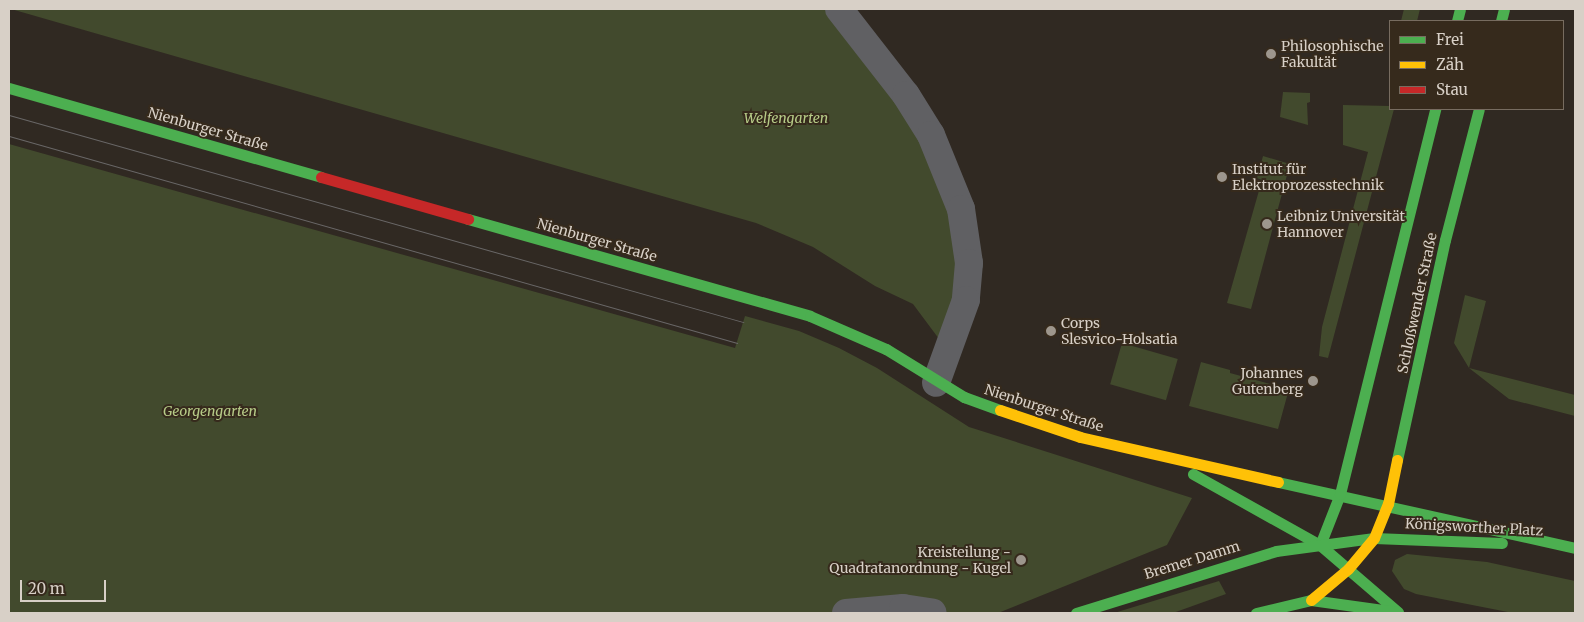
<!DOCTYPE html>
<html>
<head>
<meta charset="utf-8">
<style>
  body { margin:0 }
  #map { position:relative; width:1584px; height:622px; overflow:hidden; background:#302922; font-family:Merriweather,serif }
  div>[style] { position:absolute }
  .green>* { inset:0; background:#424a2d; transform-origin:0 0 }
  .street>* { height:28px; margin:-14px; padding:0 14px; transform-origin:14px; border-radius:14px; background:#606063 }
  .fast>* { height:11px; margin:-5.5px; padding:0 5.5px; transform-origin:5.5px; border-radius:5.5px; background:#4caf50 }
  .slow>* { height:11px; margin:-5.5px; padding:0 5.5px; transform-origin:5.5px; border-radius:5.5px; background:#ffc107 }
  .jam>* { height:11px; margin:-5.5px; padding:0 5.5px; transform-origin:5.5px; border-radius:5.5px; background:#c62828 }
  .tram>* { height:1px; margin:-0.5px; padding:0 0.5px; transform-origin:0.5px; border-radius:0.5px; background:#696767 }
  .dots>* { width:14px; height:14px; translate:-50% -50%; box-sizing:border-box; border:2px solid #362a1c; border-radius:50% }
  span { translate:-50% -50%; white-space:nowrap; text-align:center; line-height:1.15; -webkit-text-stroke:4px #362a1c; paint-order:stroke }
  .poi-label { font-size:14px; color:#d8d0c7 }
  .left { translate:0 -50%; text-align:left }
  .right { translate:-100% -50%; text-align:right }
  .park-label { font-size:14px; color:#b6cb87; font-style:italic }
  .street-label { font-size:14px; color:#d8d0c7 }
  .frame { position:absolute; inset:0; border:10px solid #d8d0c7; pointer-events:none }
  .legend { position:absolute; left:1389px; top:20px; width:175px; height:90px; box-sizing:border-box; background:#362a1c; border:1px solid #776c60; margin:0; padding:6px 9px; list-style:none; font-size:15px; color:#d8d0c7 }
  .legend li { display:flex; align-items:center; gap:10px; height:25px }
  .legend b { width:25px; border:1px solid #776c60 }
  .scale { position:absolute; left:20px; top:580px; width:86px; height:22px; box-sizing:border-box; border:2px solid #d8d0c7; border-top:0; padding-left:6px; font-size:15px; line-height:18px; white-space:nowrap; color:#d8d0c7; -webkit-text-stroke:4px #362a1c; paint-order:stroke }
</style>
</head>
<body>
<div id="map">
  <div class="green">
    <i style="clip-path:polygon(11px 9px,839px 9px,961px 209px,948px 351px,913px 304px,875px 286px,813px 247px,756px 223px)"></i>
    <i style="clip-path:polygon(1404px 9px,1420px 9px,1417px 21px,1401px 21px)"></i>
    <i style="clip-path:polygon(1283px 92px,1310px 93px,1310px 102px,1307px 103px,1308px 125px,1280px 117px)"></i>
    <i style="clip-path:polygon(1343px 105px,1390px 106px,1394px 109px,1328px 358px,1319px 356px,1322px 327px,1368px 152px,1343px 145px)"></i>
    <i style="clip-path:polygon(9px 144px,735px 348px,745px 316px,799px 331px,839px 348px,877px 368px,969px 427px,1192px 498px,1167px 545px,998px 613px,9px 613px)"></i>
    <i style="clip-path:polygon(1263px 156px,1290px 164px,1251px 309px,1227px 303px,1262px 180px,1257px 178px)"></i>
    <i style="clip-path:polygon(1465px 295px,1486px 301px,1469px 368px,1575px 395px,1575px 416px,1509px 399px,1469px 368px,1454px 343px)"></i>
    <i style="left:1122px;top:343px;width:58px;height:43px;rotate:16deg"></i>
    <i style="clip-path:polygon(1201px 362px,1230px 370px,1230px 373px,1289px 389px,1278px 429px,1189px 406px)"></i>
    <i style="clip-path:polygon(1407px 554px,1487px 562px,1575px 581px,1575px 613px,1513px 613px,1416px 594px,1404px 589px,1392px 571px,1395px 560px)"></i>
    <i style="clip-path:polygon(1219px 581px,1226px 594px,1173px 613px,1114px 613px)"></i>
  </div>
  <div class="street">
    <i style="left:839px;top:9px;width:109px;rotate:52.1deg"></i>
    <i style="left:906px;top:95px;width:47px;rotate:58deg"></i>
    <i style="left:931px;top:135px;width:80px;rotate:67.9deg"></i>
    <i style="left:961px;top:209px;width:55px;rotate:81.6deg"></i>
    <i style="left:969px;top:263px;width:37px;rotate:95deg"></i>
    <i style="left:966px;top:300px;width:88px;rotate:109.9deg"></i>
    <i style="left:846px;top:613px;width:57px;rotate:-5deg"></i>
    <i style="left:903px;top:608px;width:30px;rotate:9deg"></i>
  </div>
  <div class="fast">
    <i style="left:1457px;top:21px;width:12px;rotate:-76deg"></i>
    <i style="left:1501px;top:21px;width:12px;rotate:-76deg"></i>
    <i style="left:9px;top:88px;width:324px;rotate:15.9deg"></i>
    <i style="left:468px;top:219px;width:355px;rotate:15.8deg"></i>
    <i style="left:810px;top:316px;width:83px;rotate:23.5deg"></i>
    <i style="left:886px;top:349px;width:92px;rotate:31.6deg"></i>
    <i style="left:964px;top:397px;width:38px;rotate:20deg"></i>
    <i style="left:1397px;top:460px;width:225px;rotate:-77.7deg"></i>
    <i style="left:1445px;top:240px;width:135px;rotate:-75.5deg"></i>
    <i style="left:1193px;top:474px;width:145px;rotate:29.2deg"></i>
    <i style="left:1320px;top:545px;width:103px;rotate:40.7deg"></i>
    <i style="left:1278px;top:482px;width:304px;rotate:12.5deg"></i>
    <i style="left:1320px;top:545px;width:55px;rotate:-68.6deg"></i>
    <i style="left:1340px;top:494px;width:397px;rotate:-76.1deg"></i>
    <i style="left:1076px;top:613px;width:209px;rotate:-17.2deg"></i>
    <i style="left:1276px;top:551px;width:99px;rotate:-7.6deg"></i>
    <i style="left:1374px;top:538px;width:128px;rotate:2.2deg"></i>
    <i style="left:1256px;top:613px;width:57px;rotate:-13.3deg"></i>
    <i style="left:1311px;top:600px;width:87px;rotate:7.9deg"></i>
  </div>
  <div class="slow">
    <i style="left:1000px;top:410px;width:84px;rotate:18.6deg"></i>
    <i style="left:1080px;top:437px;width:203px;rotate:12.8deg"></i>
    <i style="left:1311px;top:600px;width:48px;rotate:-40deg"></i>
    <i style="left:1348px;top:569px;width:40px;rotate:-50deg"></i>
    <i style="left:1374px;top:538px;width:37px;rotate:-68deg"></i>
    <i style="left:1388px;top:504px;width:45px;rotate:-78.4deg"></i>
  </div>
  <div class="jam">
    <i style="left:321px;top:177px;width:153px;rotate:15.9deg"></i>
  </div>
  <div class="tram">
    <i style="left:9px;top:115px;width:763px;rotate:15.75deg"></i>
    <i style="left:9px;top:136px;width:757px;rotate:15.87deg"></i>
  </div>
  <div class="dots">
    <i style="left:1271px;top:54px;background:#9d968d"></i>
    <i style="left:1222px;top:177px;background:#9d968d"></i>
    <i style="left:1267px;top:224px;background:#9d968d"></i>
    <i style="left:1051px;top:331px;background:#9d968d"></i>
    <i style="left:1313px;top:381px;background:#9d968d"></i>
    <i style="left:1021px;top:560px;background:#9d968d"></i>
  </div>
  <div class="poi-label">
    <span class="left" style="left:1281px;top:54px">Philosophische<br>Fakultät</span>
    <span class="left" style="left:1232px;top:177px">Institut für<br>Elektroprozesstechnik</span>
    <span class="left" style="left:1277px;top:224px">Leibniz Universität<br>Hannover</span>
    <span class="left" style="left:1061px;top:331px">Corps<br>Slesvico-Holsatia</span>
    <span class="right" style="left:1303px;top:381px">Johannes<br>Gutenberg</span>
    <span class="right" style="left:1011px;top:560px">Kreisteilung -<br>Quadratanordnung - Kugel</span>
  </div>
  <div class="park-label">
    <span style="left:786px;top:118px">Welfengarten</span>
    <span style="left:210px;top:411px">Georgengarten</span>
  </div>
  <div class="street-label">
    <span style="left:208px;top:129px;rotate:16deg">Nienburger Straße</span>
    <span style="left:597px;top:240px;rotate:16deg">Nienburger Straße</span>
    <span style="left:1417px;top:303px;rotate:-78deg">Schloßwender Straße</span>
    <span style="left:1044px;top:408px;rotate:18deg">Nienburger Straße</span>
    <span style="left:1474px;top:527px;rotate:3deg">Königsworther Platz</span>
    <span style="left:1192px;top:560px;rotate:-17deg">Bremer Damm</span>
  </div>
  <div class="frame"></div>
  <ul class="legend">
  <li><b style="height:6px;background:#4caf50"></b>Frei</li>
  <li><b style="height:6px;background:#ffc107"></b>Zäh</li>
  <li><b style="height:6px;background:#c62828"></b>Stau</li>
  </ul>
  <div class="scale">20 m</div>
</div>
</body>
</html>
